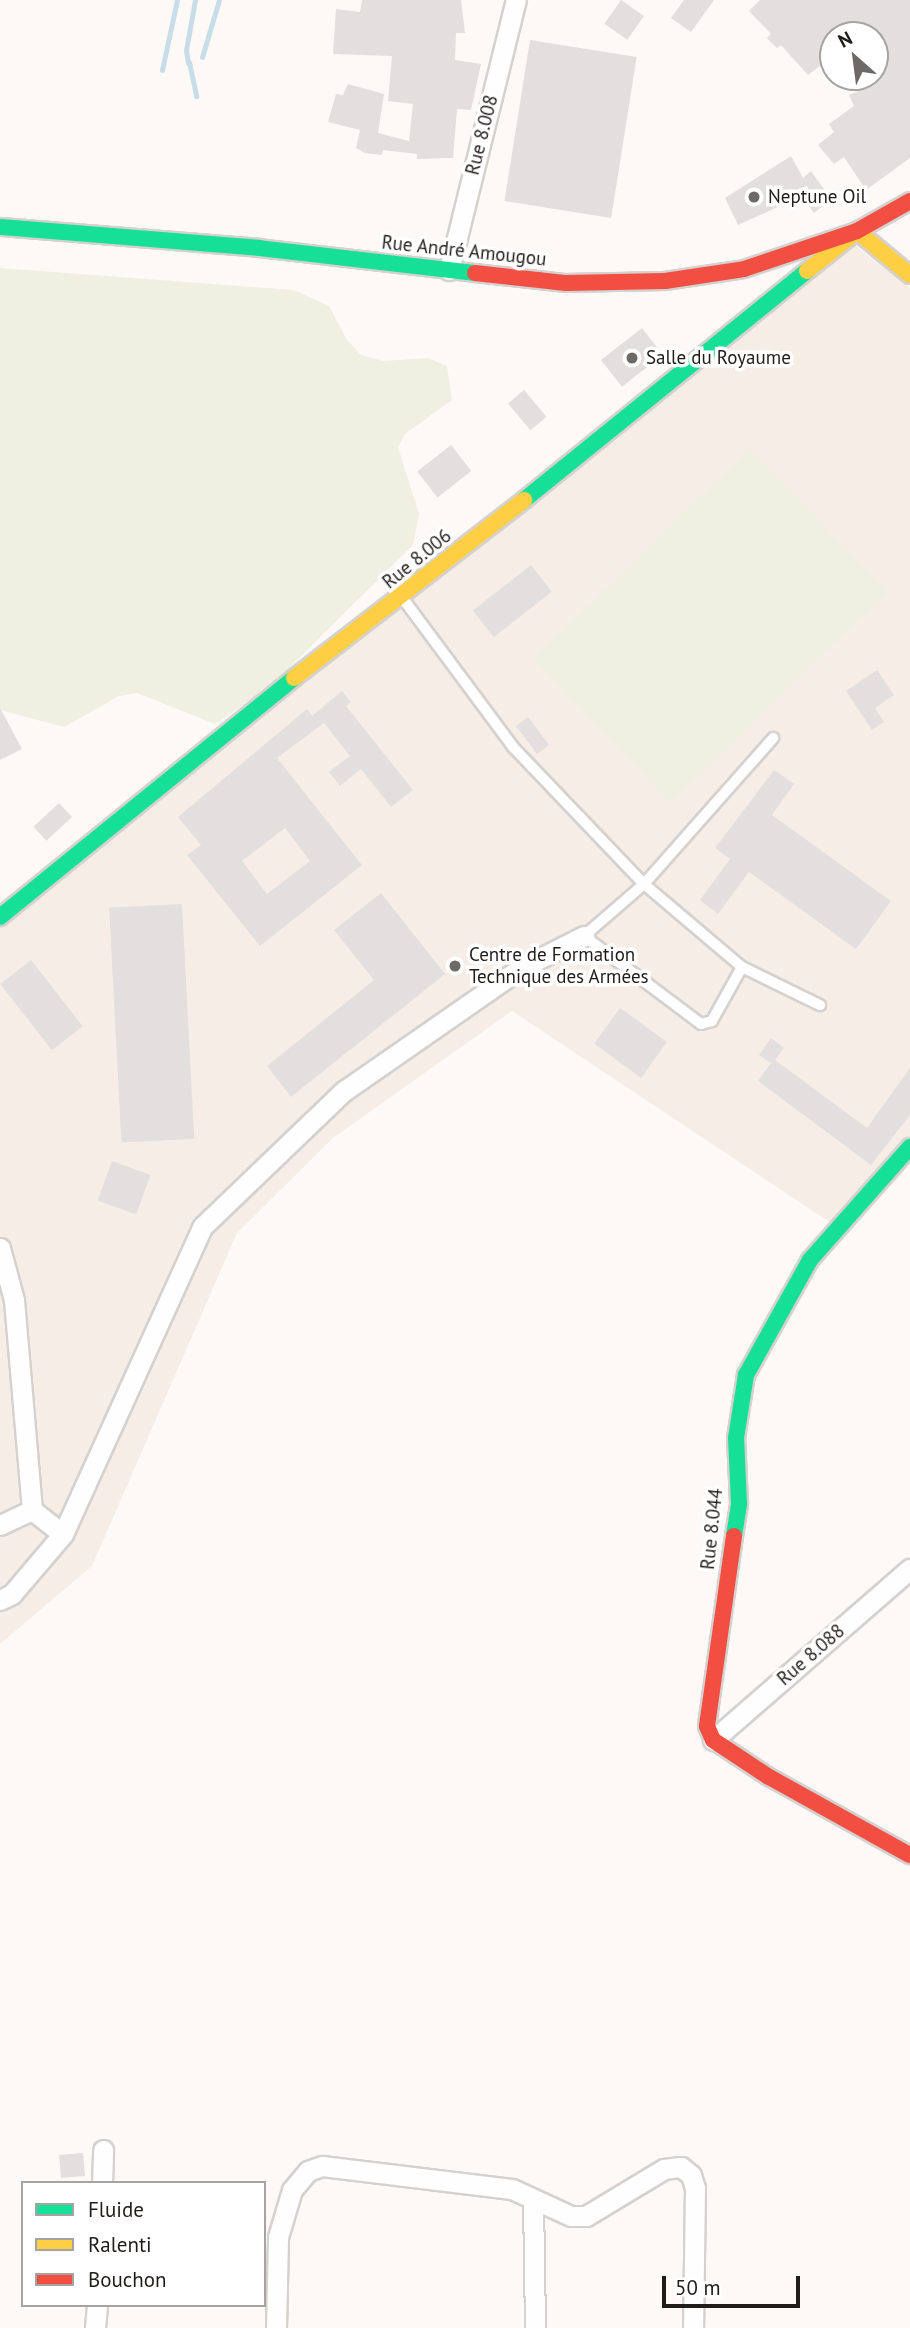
<!DOCTYPE html>
<html>
<head>
<meta charset="utf-8">
<style>
  body { margin:0 }
  #map { position:relative; width:910px; height:2328px; overflow:hidden; background:#fcf9f7; font-family:"PT Sans",sans-serif }
  div>[style] { position:absolute }
  .built>* { inset:0; background:#f6eee6 }
  .green>* { inset:0; background:#eff0e2; transform-origin:0 0 }
  .stream>* { height:5px; margin:-2.5px; padding:0 2.5px; transform-origin:2.5px; border-radius:2.5px; background:#c7dee8 }
  .building>* { inset:0; background:#e2dfde; transform-origin:0 0 }
  .roads { filter:drop-shadow(2px 0 #d4d1cf) drop-shadow(-2px 0 #d4d1cf) drop-shadow(0 2px #d4d1cf) drop-shadow(0 -2px #d4d1cf) }
  .lane>* { height:10px; margin:-5px; padding:0 5px; transform-origin:5px; border-radius:5px; background:#fffefe }
  .street>* { height:19px; margin:-9.5px; padding:0 9.5px; transform-origin:9.5px; border-radius:9.5px; background:#fffefe }
  .fast>* { height:16px; margin:-8px; padding:0 8px; transform-origin:8px; border-radius:8px; background:#16e098 }
  .slow>* { height:16px; margin:-8px; padding:0 8px; transform-origin:8px; border-radius:8px; background:#ffcf43 }
  .jam>* { height:16px; margin:-8px; padding:0 8px; transform-origin:8px; border-radius:8px; background:#f24e42 }
  .dots>* { width:19px; height:19px; translate:-50% -50%; box-sizing:border-box; border:4px solid #fff; border-radius:50% }
  span { translate:-50% -50%; white-space:nowrap; text-align:center; line-height:1.15; -webkit-text-stroke:7px #fff; paint-order:stroke }
  .street-label { font-size:19px; color:#1f1c1a }
  .poi-label { font-size:19px; color:#1f1c1a }
  .left { translate:0 -50%; text-align:left }
  .legend { position:absolute; left:21px; top:2181px; width:245px; height:126px; box-sizing:border-box; background:#fff; border:2px solid #a5a4a3; margin:0; padding:9px 12px; list-style:none; font-size:21px; color:#1f1c1a }
  .legend li { display:flex; align-items:center; gap:14px; height:35px }
  .legend b { width:35px; border:2px solid #a5a4a3 }
  .north { position:absolute; left:819px; top:21px; width:70px; height:70px; box-sizing:border-box; background:#fff; border:2px solid #a5a4a3; border-radius:50%; rotate:332deg; font-size:19px; font-weight:700; line-height:28px; text-align:center; color:#1f1c1a }
  .north::after { content:''; display:block; margin:auto; width:24px; height:32px; background:#6c6967; clip-path:polygon(50% 0,100% 100%,50% 72%,0 100%) }
  .scale { position:absolute; left:662px; top:2276px; width:138px; height:32px; box-sizing:border-box; border:4px solid #1f1c1a; border-top:0; padding-left:9px; font-size:21px; line-height:24px; white-space:nowrap; color:#1f1c1a; -webkit-text-stroke:5px #fff; paint-order:stroke }
</style>
</head>
<body>
<div id="map">
  <div class="built">
    <i style="clip-path:polygon(848px 240px,910px 288px,910px 1140px,837px 1227px,512px 1011px,333px 1138px,237px 1233px,92px 1566px,0 1644px,0 921px)"></i>
  </div>
  <div class="green">
    <i style="clip-path:polygon(0 268px,294px 290px,329px 306px,347px 340px,361px 355px,383px 361px,428px 358px,447px 366px,452px 400px,405px 434px,398px 447px,419px 514px,413px 545px,271px 686px,215px 724px,137px 693px,119px 696px,64px 727px,0 710px)"></i>
    <i style="left:750px;top:449px;width:199px;height:302px;rotate:46deg"></i>
  </div>
  <div class="stream">
    <i style="left:202px;top:57px;width:59px;rotate:-73.4deg"></i>
    <i style="left:189px;top:62px;width:35px;rotate:78deg"></i>
    <i style="left:188px;top:63px;width:13px;rotate:-99deg"></i>
    <i style="left:186px;top:50px;width:51px;rotate:-79.8deg"></i>
    <i style="left:162px;top:70px;width:72px;rotate:-77.9deg"></i>
  </div>
  <div class="building">
    <i style="clip-path:polygon(362px 0,461px 0,465px 33px,456px 33px,455px 60px,481px 64px,471px 110px,457px 109px,453px 158px,417px 159px,417px 154px,383px 150px,382px 155px,365px 153px,356px 148px,360px 130px,328px 122px,336px 94px,343px 95px,348px 84px,384px 94px,378px 133px,409px 141px,413px 104px,388px 101px,392px 56px,333px 54px,336px 9px,360px 12px)"></i>
    <i style="left:621px;top:0;width:28px;height:29px;rotate:35deg"></i>
    <i style="clip-path:polygon(684px 0,714px 0,691px 32px,671px 18px)"></i>
    <i style="clip-path:polygon(760px 0,910px 0,910px 158px,866px 190px,844px 157px,834px 164px,818px 145px,834px 132px,829px 124px,854px 106px,849px 95px,859px 91px,853px 77px,875px 77px,875px 35px,833px 35px,833px 56px,808px 75px,781px 45px,777px 48px,767px 38px,771px 34px,749px 11px)"></i>
    <i style="left:530px;top:40px;width:108px;height:163px;rotate:9deg"></i>
    <i style="clip-path:polygon(791px 156px,803px 178px,811px 171px,831px 199px,814px 213px,802px 196px,738px 225px,725px 198px)"></i>
    <i style="left:642px;top:328px;width:34px;height:52px;rotate:52deg"></i>
    <i style="left:524px;top:390px;width:35px;height:21px;rotate:50deg"></i>
    <i style="left:451px;top:445px;width:33px;height:43px;rotate:52deg"></i>
    <i style="left:531px;top:565px;width:34px;height:74px;rotate:52deg"></i>
    <i style="clip-path:polygon(877px 670px,894px 695px,875px 708px,884px 722px,872px 730px,846px 691px)"></i>
    <i style="clip-path:polygon(evenodd,342px 691px,351px 702px,346px 706px,413px 790px,391px 807px,361px 769px,340px 786px,329px 772px,350px 756px,324px 723px,277px 758px,362px 865px,260px 946px,187px 855px,201px 845px,178px 817px,307px 709px,312px 716px,342px 691px,285px 828px,310px 861px,267px 894px,242px 861px,285px 828px)"></i>
    <i style="clip-path:polygon(0 708px,22px 749px,0 760px)"></i>
    <i style="left:528px;top:717px;width:35px;height:15px;rotate:53deg"></i>
    <i style="clip-path:polygon(774px 770px,794px 784px,772px 815px,891px 901px,856px 949px,749px 872px,718px 914px,700px 900px,730px 859px,715px 848px)"></i>
    <i style="left:59px;top:803px;width:19px;height:35px;rotate:47deg"></i>
    <i style="clip-path:polygon(381px 893px,445px 974px,291px 1097px,267px 1066px,374px 980px,334px 930px)"></i>
    <i style="left:182px;top:904px;width:235px;height:73px;rotate:87deg"></i>
    <i style="left:31px;top:960px;width:84px;height:39px;rotate:52deg"></i>
    <i style="left:620px;top:1008px;width:58px;height:44px;rotate:36deg"></i>
    <i style="clip-path:polygon(771px 1038px,784px 1048px,775px 1060px,867px 1128px,910px 1068px,910px 1115px,871px 1165px,758px 1081px,771px 1063px,759px 1055px)"></i>
    <i style="left:112px;top:1161px;width:41px;height:42px;rotate:20deg"></i>
    <i style="left:83px;top:2153px;width:23px;height:24px;rotate:85deg"></i>
  </div>
  <div class="roads">
    <div class="lane">
      <i style="left:404px;top:600px;width:183px;rotate:53.4deg"></i>
      <i style="left:513px;top:747px;width:190px;rotate:46.3deg"></i>
      <i style="left:644px;top:884px;width:128px;rotate:40.3deg"></i>
      <i style="left:742px;top:967px;width:87px;rotate:26deg"></i>
      <i style="left:742px;top:967px;width:62px;rotate:119.1deg"></i>
      <i style="left:712px;top:1021px;width:11px;rotate:165deg"></i>
      <i style="left:701px;top:1024px;width:146px;rotate:-143.1deg"></i>
      <i style="left:584px;top:936px;width:79px;rotate:-40.9deg"></i>
      <i style="left:644px;top:884px;width:195px;rotate:-48.5deg"></i>
    </div>
    <div class="street">
      <i style="left:449px;top:270px;width:278px;rotate:-76.1deg"></i>
      <i style="left:0;top:1248px;width:54px;rotate:74.9deg"></i>
      <i style="left:14px;top:1300px;width:211px;rotate:85.1deg"></i>
      <i style="left:32px;top:1510px;width:39px;rotate:38deg"></i>
      <i style="left:63px;top:1534px;width:79px;rotate:130.4deg"></i>
      <i style="left:12px;top:1594px;width:13px;rotate:153deg"></i>
      <i style="left:0;top:1525px;width:35px;rotate:-25deg"></i>
      <i style="left:63px;top:1534px;width:338px;rotate:-65.6deg"></i>
      <i style="left:203px;top:1226px;width:195px;rotate:-43.8deg"></i>
      <i style="left:344px;top:1091px;width:216px;rotate:-34.8deg"></i>
      <i style="left:521px;top:968px;width:71px;rotate:-26.9deg"></i>
      <i style="left:713px;top:1740px;width:261px;rotate:-41deg"></i>
      <i style="left:102px;top:2183px;width:33px;rotate:-88deg"></i>
      <i style="left:533px;top:2199px;width:129px;rotate:89.1deg"></i>
      <i style="left:95px;top:2328px;width:23px;rotate:-85deg"></i>
      <i style="left:276px;top:2328px;width:91px;rotate:-88.7deg"></i>
      <i style="left:278px;top:2237px;width:49px;rotate:-73.4deg"></i>
      <i style="left:292px;top:2190px;width:25px;rotate:-50deg"></i>
      <i style="left:308px;top:2171px;width:15px;rotate:-20deg"></i>
      <i style="left:322px;top:2166px;width:191px;rotate:6.9deg"></i>
      <i style="left:512px;top:2189px;width:65px;rotate:24.6deg"></i>
      <i style="left:571px;top:2216px;width:15px"></i>
      <i style="left:586px;top:2216px;width:91px;rotate:-31.1deg"></i>
      <i style="left:664px;top:2169px;width:17px;rotate:-7deg"></i>
      <i style="left:681px;top:2167px;width:13px;rotate:39deg"></i>
      <i style="left:691px;top:2175px;width:14px;rotate:73deg"></i>
      <i style="left:695px;top:2188px;width:140px;rotate:90.8deg"></i>
    </div>
    <div class="fast">
      <i style="left:0;top:227px;width:260px;rotate:4.6deg"></i>
      <i style="left:259px;top:248px;width:217px;rotate:6.6deg"></i>
      <i style="left:524px;top:500px;width:364px;rotate:-39deg"></i>
      <i style="left:0;top:917px;width:379px;rotate:-39.1deg"></i>
      <i style="left:734px;top:1536px;width:33px;rotate:-81deg"></i>
      <i style="left:739px;top:1503px;width:65px;rotate:-92.6deg"></i>
      <i style="left:736px;top:1438px;width:64px;rotate:-81deg"></i>
      <i style="left:746px;top:1375px;width:132px;rotate:-60.9deg"></i>
      <i style="left:810px;top:1260px;width:151px;rotate:-48.5deg"></i>
    </div>
    <div class="slow">
      <i style="left:807px;top:271px;width:64px;rotate:-38.7deg"></i>
      <i style="left:857px;top:231px;width:69px;rotate:39.7deg"></i>
      <i style="left:294px;top:678px;width:291px;rotate:-37.7deg"></i>
    </div>
    <div class="jam">
      <i style="left:475px;top:273px;width:92px;rotate:6.3deg"></i>
      <i style="left:566px;top:283px;width:99px;rotate:-1.2deg"></i>
      <i style="left:665px;top:281px;width:80px;rotate:-8.6deg"></i>
      <i style="left:744px;top:269px;width:119px;rotate:-18.6deg"></i>
      <i style="left:857px;top:231px;width:61px;rotate:-29.5deg"></i>
      <i style="left:734px;top:1536px;width:192px;rotate:98.1deg"></i>
      <i style="left:707px;top:1726px;width:15px;rotate:67deg"></i>
      <i style="left:713px;top:1740px;width:67px;rotate:33.5deg"></i>
      <i style="left:769px;top:1777px;width:161px;rotate:29deg"></i>
    </div>
  </div>
  <div class="dots">
    <i style="left:754px;top:197px;background:#6c6967"></i>
    <i style="left:632px;top:358px;background:#6c6967"></i>
    <i style="left:455px;top:966px;background:#6c6967"></i>
  </div>
  <div class="street-label">
    <span style="left:482px;top:135px;rotate:-76deg">Rue 8.008</span>
    <span style="left:464px;top:251px;rotate:6deg">Rue André Amougou</span>
    <span style="left:417px;top:559px;rotate:-39deg">Rue 8.006</span>
    <span style="left:712px;top:1529px;rotate:-84deg">Rue 8.044</span>
    <span style="left:811px;top:1655px;rotate:-41deg">Rue 8.088</span>
  </div>
  <div class="poi-label">
    <span class="left" style="left:768px;top:197px">Neptune Oil</span>
    <span class="left" style="left:646px;top:358px">Salle du Royaume</span>
    <span class="left" style="left:469px;top:966px">Centre de Formation<br>Technique des Armées</span>
  </div>
  <ul class="legend">
  <li><b style="height:9px;background:#16e098"></b>Fluide</li>
  <li><b style="height:9px;background:#ffcf43"></b>Ralenti</li>
  <li><b style="height:9px;background:#f24e42"></b>Bouchon</li>
  </ul>
  <div class="north">N</div>
  <div class="scale">50 m</div>
</div>
</body>
</html>
